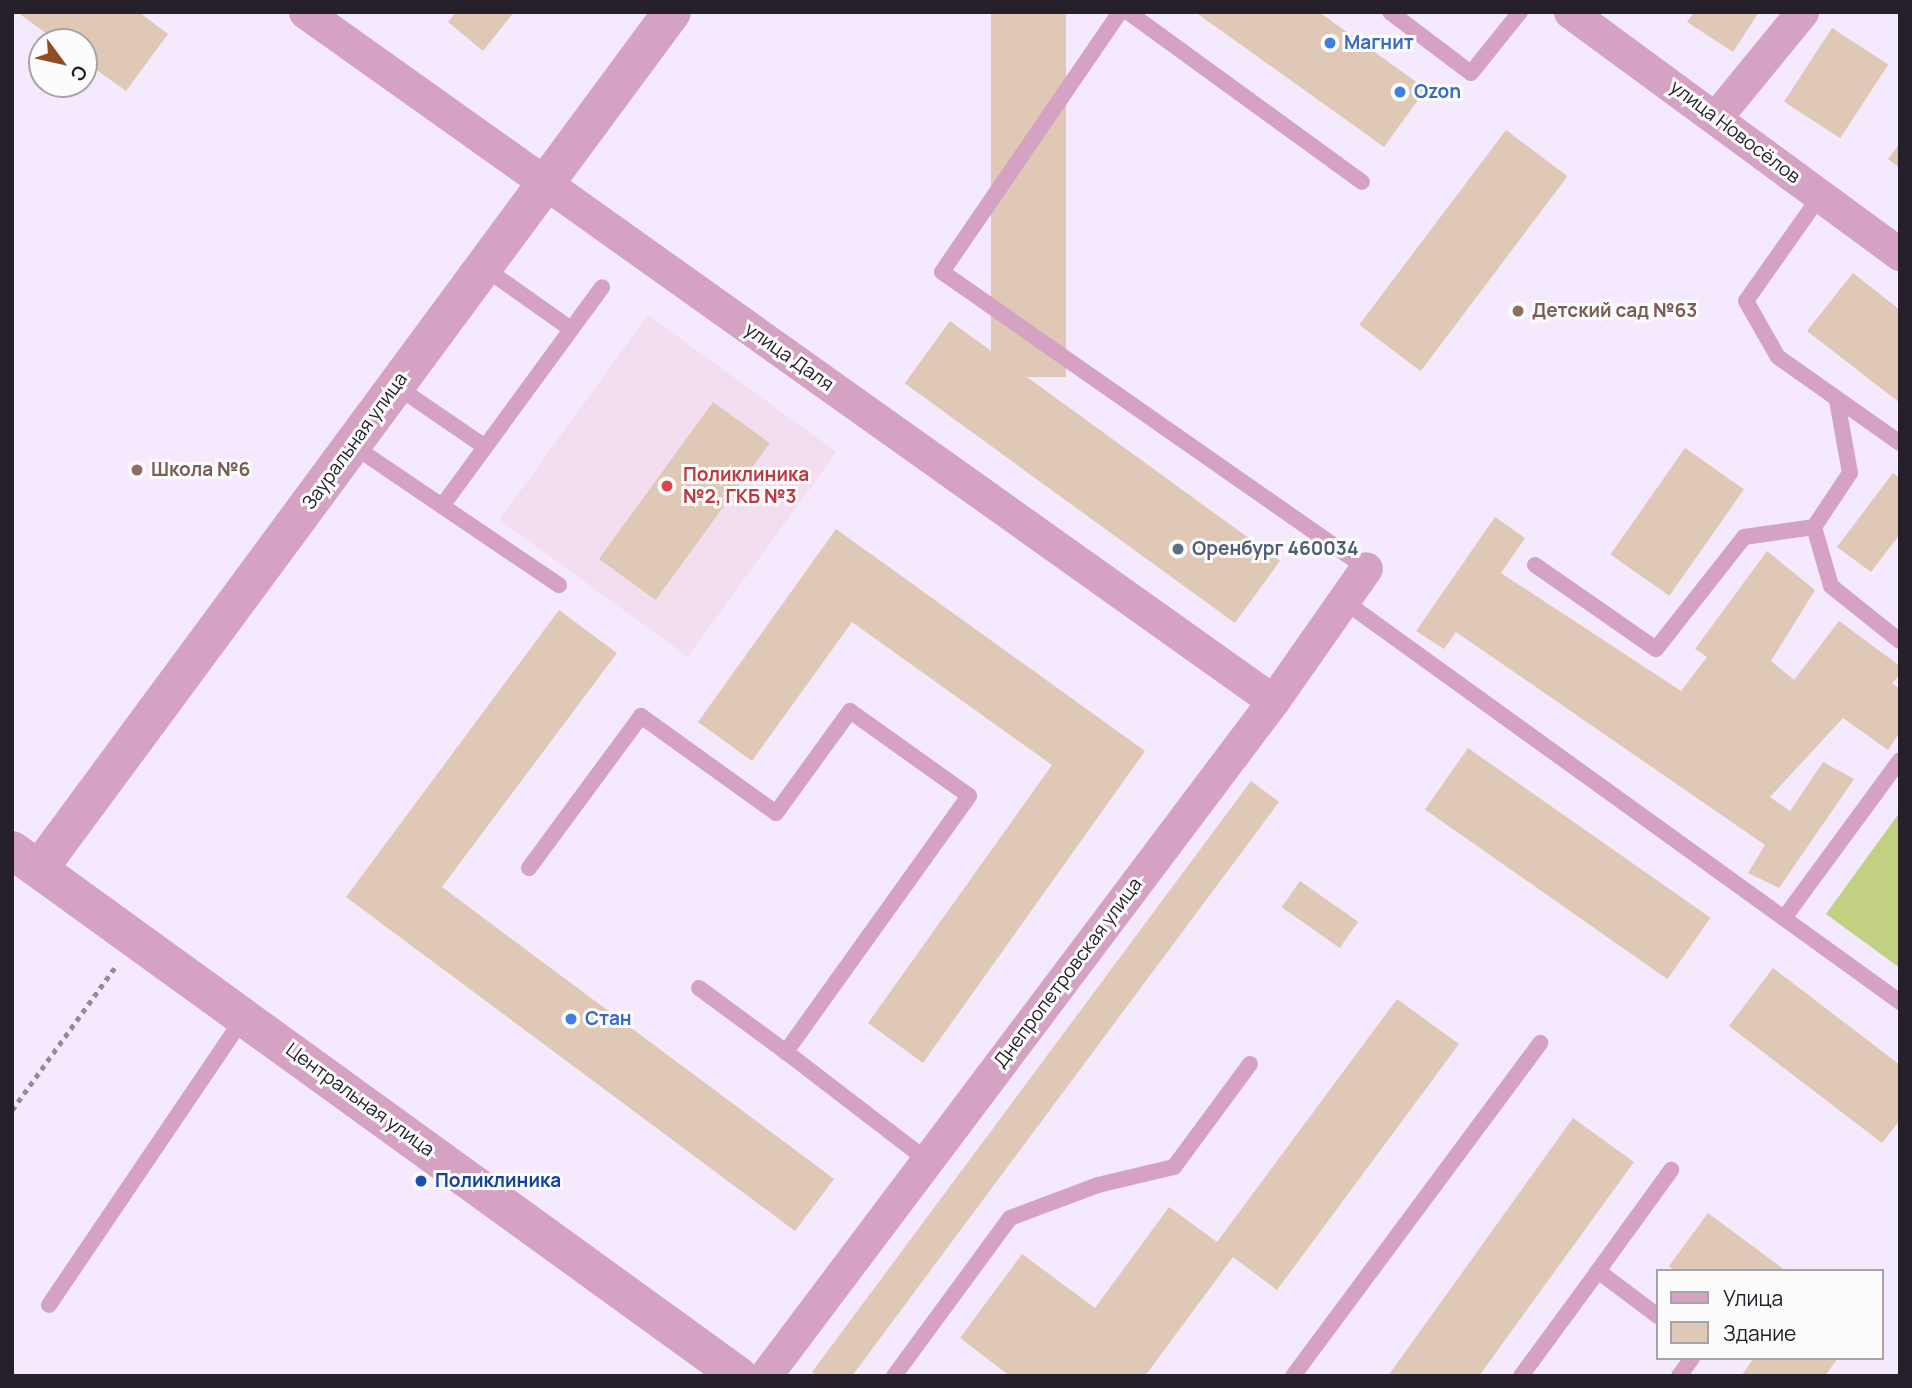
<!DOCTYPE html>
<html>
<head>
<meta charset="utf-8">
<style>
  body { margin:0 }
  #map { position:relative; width:1912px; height:1388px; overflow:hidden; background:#f5eafd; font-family:Manrope,sans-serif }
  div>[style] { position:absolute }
  .medical>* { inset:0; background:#f2deee; transform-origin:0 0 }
  .green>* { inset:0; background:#c1d081 }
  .building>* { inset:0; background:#dfc8b6; transform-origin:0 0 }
  .path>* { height:4.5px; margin-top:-2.25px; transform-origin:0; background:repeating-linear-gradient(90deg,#938b99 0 5px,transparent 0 10px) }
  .service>* { height:16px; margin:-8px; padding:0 8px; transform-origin:8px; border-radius:8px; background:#d5a2c3 }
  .minor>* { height:33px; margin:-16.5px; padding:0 16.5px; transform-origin:16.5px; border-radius:16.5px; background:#d5a2c3 }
  .tertiary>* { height:38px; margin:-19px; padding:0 19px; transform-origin:19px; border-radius:19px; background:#d5a2c3 }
  .dots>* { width:19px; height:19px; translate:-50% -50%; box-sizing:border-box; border:4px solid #fcfcfc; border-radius:50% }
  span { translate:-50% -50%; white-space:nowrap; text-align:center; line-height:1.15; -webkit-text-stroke:6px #fcfcfc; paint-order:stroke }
  .shop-label { font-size:19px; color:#366cbe; font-weight:700 }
  .left { translate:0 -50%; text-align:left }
  .street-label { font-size:19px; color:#252029 }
  .education-label { font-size:19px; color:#785e54; font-weight:700 }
  .health-label { font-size:19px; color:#be3a42; font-weight:700 }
  .service-label { font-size:19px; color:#4e5e75; font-weight:700 }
  .transit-label { font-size:19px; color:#164399; font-weight:700 }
  .frame { position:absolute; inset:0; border:14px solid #252029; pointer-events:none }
  .legend { position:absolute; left:1656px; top:1269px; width:228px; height:91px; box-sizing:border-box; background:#fcfcfc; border:2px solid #a6a4a8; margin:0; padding:9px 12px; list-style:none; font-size:21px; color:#252029 }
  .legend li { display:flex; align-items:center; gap:14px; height:35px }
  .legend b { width:35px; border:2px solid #a6a4a8 }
  .north { position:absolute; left:28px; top:28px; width:70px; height:70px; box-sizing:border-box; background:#fcfcfc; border:2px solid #a6a4a8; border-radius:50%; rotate:123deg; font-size:19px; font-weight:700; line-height:28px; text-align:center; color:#252029 }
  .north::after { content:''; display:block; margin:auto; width:24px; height:32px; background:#924c23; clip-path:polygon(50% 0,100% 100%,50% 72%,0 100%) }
</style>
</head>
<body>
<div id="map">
  <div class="medical">
    <i style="left:648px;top:315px;width:233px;height:253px;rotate:36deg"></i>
  </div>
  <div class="green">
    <i style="clip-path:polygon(1900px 812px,1900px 968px,1826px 914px)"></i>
  </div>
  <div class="building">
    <i style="clip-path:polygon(17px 12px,139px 12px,168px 34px,126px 91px,84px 61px,84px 42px,58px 42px)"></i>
    <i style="clip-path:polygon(456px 12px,514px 12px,483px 51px,448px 22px)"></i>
    <i style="left:991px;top:12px;width:75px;height:365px"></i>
    <i style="clip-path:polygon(1195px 12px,1319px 12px,1426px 89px,1384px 147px)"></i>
    <i style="clip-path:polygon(1694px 12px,1759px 12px,1733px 52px,1687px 22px)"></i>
    <i style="left:1832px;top:28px;width:67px;height:88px;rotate:33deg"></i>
    <i style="left:1506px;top:130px;width:77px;height:244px;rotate:37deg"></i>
    <i style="clip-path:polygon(1900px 143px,1900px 168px,1888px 159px)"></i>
    <i style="clip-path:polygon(1853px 273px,1900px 310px,1900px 403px,1807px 331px)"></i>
    <i style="left:950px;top:321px;width:408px;height:77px;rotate:36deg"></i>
    <i style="left:713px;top:402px;width:70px;height:194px;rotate:36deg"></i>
    <i style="left:1685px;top:448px;width:72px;height:130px;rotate:35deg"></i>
    <i style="clip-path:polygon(1893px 473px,1900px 479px,1900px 534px,1871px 572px,1837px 547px)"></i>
    <i style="clip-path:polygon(1495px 517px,1525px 538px,1501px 573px,1681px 691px,1707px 657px,1695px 649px,1767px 551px,1815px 590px,1771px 661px,1794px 680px,1839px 621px,1900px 666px,1900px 675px,1892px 683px,1900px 689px,1900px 732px,1888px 750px,1843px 718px,1770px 797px,1790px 811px,1823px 762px,1854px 779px,1779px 888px,1748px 873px,1765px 845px,1456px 632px,1444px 649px,1416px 631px)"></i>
    <i style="clip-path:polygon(836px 529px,1145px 751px,923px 1063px,868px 1023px,1052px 765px,852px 622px,752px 761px,698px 722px)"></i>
    <i style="clip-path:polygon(559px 610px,617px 653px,442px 887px,834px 1179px,795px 1231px,346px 897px)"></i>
    <i style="left:1468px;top:748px;width:296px;height:75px;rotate:35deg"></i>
    <i style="clip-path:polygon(1251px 781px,1279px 802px,852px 1376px,817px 1376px,812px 1372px)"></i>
    <i style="left:1300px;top:881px;width:71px;height:32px;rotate:35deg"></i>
    <i style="clip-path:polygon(1773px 968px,1900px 1065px,1900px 1120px,1882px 1143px,1729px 1026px)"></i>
    <i style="clip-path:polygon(1397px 999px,1459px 1044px,1277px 1290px,1233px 1257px,1145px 1376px,1010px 1376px,960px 1338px,1022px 1254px,1095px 1308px,1169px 1207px,1217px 1242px)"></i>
    <i style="clip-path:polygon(1573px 1118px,1634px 1162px,1479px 1376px,1388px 1376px)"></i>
    <i style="clip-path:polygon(1708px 1213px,1786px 1271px,1675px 1271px,1669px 1266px)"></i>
    <i style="clip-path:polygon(1754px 1358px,1838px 1358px,1825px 1376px,1741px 1376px)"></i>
  </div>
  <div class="path">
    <i style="left:12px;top:1110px;width:176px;rotate:-54.2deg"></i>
  </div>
  <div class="service">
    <i style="left:1120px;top:12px;width:315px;rotate:124.4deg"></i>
    <i style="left:942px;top:272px;width:517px;rotate:34.92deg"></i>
    <i style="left:1128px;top:12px;width:289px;rotate:36deg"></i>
    <i style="left:1390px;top:12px;width:101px;rotate:37deg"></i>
    <i style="left:1471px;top:73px;width:78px;rotate:-51.2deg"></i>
    <i style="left:1820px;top:196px;width:128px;rotate:125.2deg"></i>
    <i style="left:1746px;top:301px;width:64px;rotate:60.3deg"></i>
    <i style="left:1778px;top:357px;width:149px;rotate:35.2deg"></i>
    <i style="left:483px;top:267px;width:108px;rotate:35.2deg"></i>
    <i style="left:396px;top:386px;width:107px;rotate:34.3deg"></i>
    <i style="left:352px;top:445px;width:250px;rotate:34.1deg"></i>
    <i style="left:442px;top:506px;width:271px;rotate:-53.8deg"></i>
    <i style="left:1814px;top:527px;width:61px;rotate:73.9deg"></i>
    <i style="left:1831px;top:586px;width:88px;rotate:38.6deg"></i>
    <i style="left:1535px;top:565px;width:147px;rotate:34.8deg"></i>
    <i style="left:1656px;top:649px;width:142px;rotate:-51.8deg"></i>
    <i style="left:1744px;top:537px;width:71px;rotate:-8.1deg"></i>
    <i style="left:1814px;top:527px;width:65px;rotate:-56.3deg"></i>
    <i style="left:1850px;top:473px;width:73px;rotate:-100.2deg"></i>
    <i style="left:1344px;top:601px;width:686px;rotate:35.8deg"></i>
    <i style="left:529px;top:868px;width:189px;rotate:-53.6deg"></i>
    <i style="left:641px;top:716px;width:166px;rotate:35.7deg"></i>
    <i style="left:776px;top:813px;width:126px;rotate:-54deg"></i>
    <i style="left:850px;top:711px;width:146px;rotate:35.5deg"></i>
    <i style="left:969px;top:796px;width:315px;rotate:125.6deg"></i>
    <i style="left:786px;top:1052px;width:178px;rotate:37.5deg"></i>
    <i style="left:1784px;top:918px;width:196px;rotate:-53.7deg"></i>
    <i style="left:699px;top:988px;width:108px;rotate:36.3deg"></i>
    <i style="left:1598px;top:1271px;width:125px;rotate:-54.1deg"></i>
    <i style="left:49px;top:1305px;width:348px;rotate:-55.9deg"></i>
    <i style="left:894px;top:1376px;width:196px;rotate:-53.7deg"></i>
    <i style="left:1010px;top:1218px;width:94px;rotate:-20.6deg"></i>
    <i style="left:1098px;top:1185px;width:78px;rotate:-13.3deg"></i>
    <i style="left:1174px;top:1167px;width:128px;rotate:-53.6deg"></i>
    <i style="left:1293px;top:1376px;width:415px;rotate:-53.4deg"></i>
    <i style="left:1521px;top:1376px;width:130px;rotate:-53.7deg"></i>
    <i style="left:1598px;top:1271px;width:75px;rotate:36.9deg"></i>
    <i style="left:1679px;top:1376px;width:22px;rotate:-54deg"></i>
  </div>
  <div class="minor">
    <i style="left:305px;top:12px;width:1188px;rotate:35.44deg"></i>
    <i style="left:1570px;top:12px;width:409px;rotate:36.3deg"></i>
    <i style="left:1716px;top:117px;width:136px;rotate:-50.7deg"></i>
    <i style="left:765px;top:1376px;width:845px;rotate:-53.04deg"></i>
    <i style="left:1273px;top:701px;width:162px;rotate:-55deg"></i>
  </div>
  <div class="tertiary">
    <i style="left:12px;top:850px;width:897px;rotate:35.89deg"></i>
    <i style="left:39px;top:869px;width:1065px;rotate:-53.55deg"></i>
  </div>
  <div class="dots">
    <i style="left:1330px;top:43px;background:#3f7fe0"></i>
    <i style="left:1400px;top:92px;background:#3f7fe0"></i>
    <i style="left:1518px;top:311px;background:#8d6e63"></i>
    <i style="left:137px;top:470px;background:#8d6e63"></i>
    <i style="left:667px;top:486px;background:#e0444e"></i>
    <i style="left:1178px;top:549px;background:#5c6f8a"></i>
    <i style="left:571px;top:1019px;background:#3f7fe0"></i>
    <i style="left:421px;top:1181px;background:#1a4fb4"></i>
  </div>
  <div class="shop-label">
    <span class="left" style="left:1344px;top:43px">Магнит</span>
    <span class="left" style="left:1414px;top:92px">Ozon</span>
    <span class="left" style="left:585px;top:1019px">Стан</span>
  </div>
  <div class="street-label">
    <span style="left:1735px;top:132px;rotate:37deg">улица Новосёлов</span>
    <span style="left:789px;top:357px;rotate:35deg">улица Даля</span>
    <span style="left:355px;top:441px;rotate:-54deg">Зауральная улица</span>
    <span style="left:1068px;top:973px;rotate:-53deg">Днепропетровская улица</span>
    <span style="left:360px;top:1100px;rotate:36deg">Центральная улица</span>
  </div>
  <div class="education-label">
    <span class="left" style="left:1532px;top:311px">Детский сад №63</span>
    <span class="left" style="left:151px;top:470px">Школа №6</span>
  </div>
  <div class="health-label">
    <span class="left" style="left:683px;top:486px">Поликлиника<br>№2, ГКБ №3</span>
  </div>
  <div class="service-label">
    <span class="left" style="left:1192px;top:549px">Оренбург 460034</span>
  </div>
  <div class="transit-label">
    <span class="left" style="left:435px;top:1181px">Поликлиника</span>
  </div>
  <div class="frame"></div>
  <ul class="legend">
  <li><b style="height:9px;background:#d5a2c3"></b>Улица</li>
  <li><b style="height:19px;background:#dfc8b6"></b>Здание</li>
  </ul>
  <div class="north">С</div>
</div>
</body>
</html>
